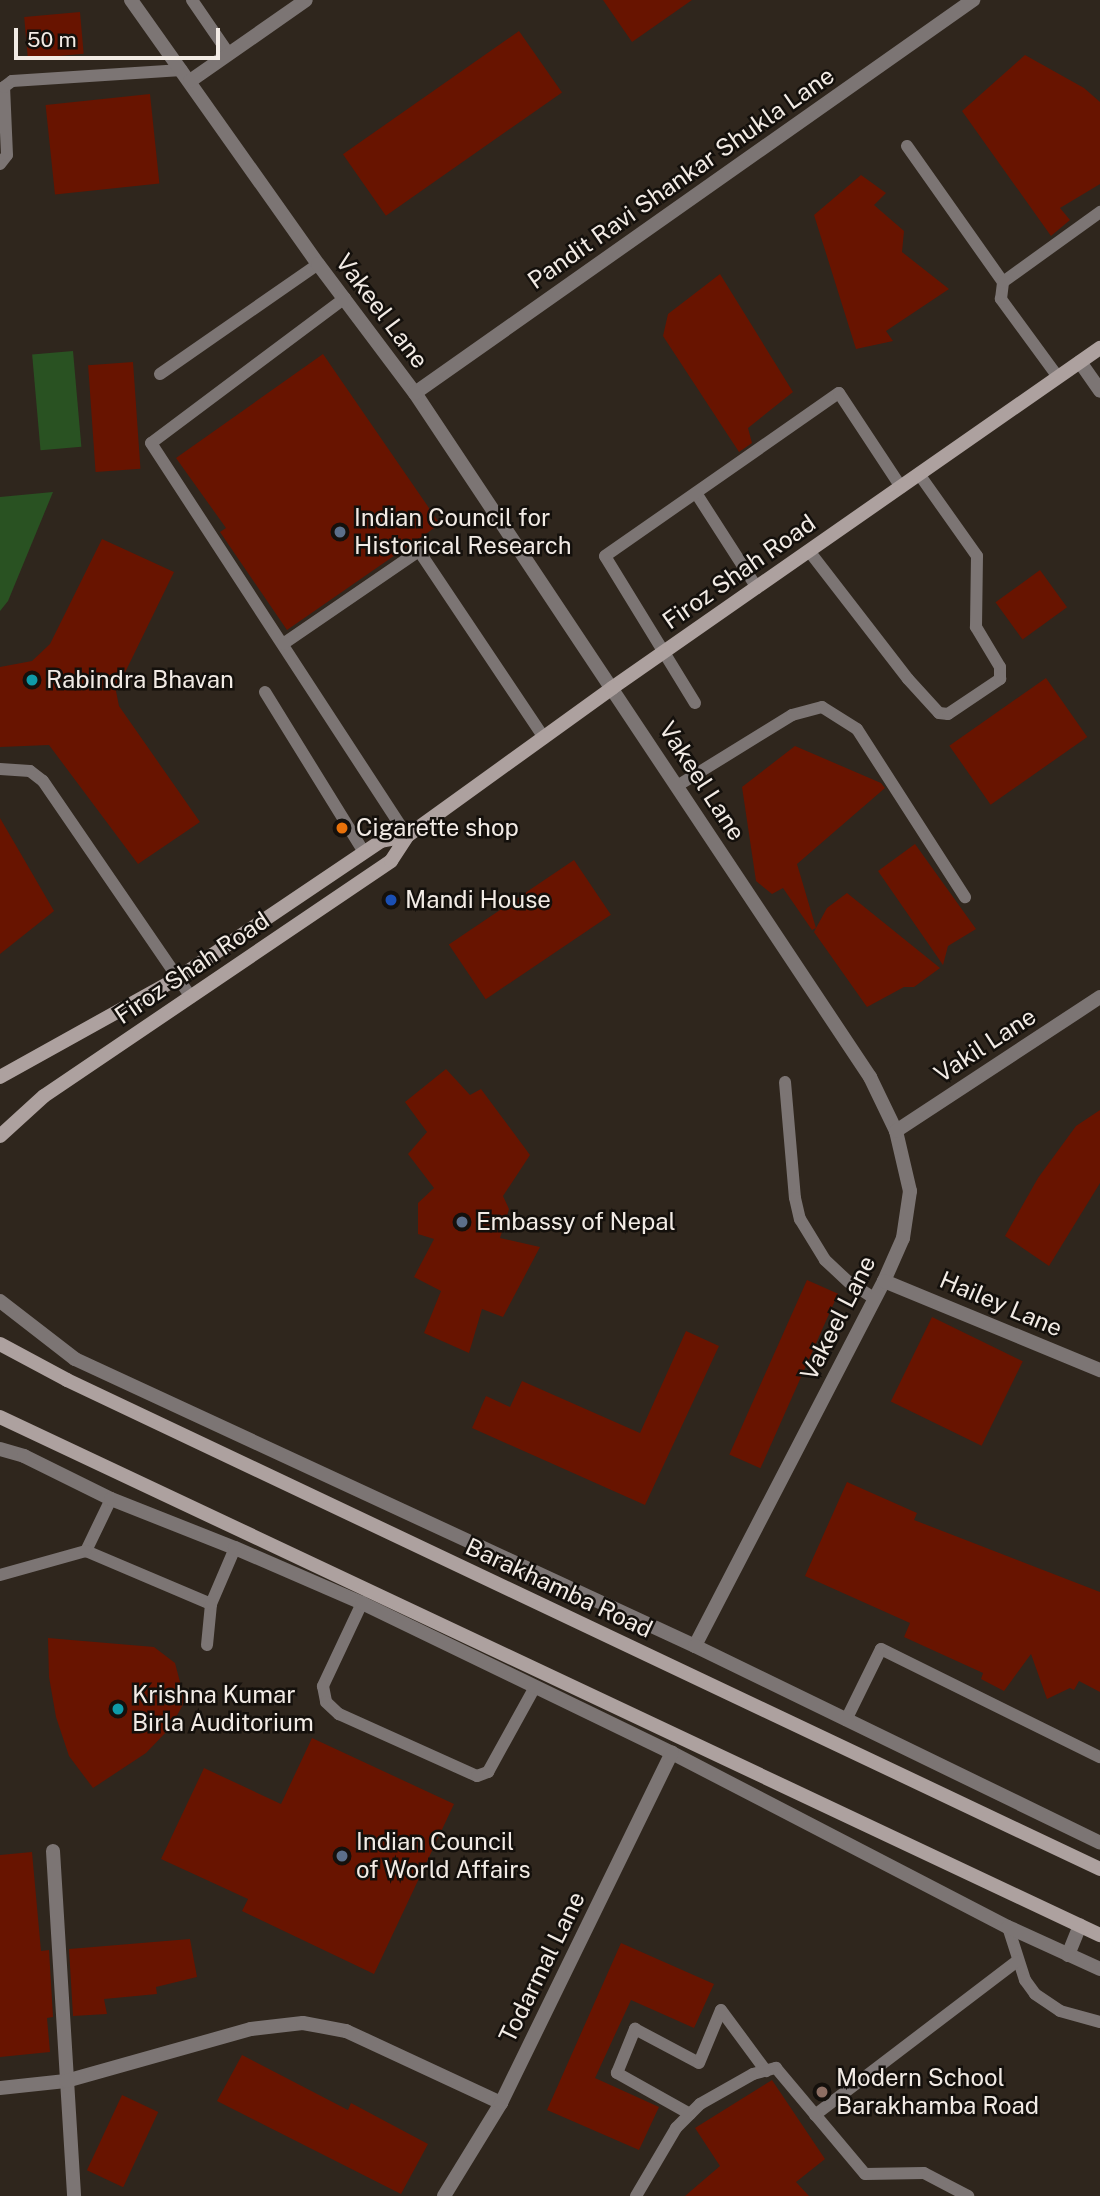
<!DOCTYPE html>
<html>
<head>
<meta charset="utf-8">
<style>
  body { margin:0 }
  #map { position:relative; width:1100px; height:2196px; overflow:hidden; background:#2f261d; font-family:"Public Sans",sans-serif }
  div>[style] { position:absolute }
  .green>* { inset:0; background:#295222; transform-origin:0 0 }
  .building>* { inset:0; background:#681400; transform-origin:0 0 }
  .lane>* { height:12px; margin:-6px; padding:0 6px; transform-origin:6px; border-radius:6px; background:#7c7574 }
  .street>* { height:14px; margin:-7px; padding:0 7px; transform-origin:7px; border-radius:7px; background:#7c7574 }
  .secondary>* { height:14px; margin:-7px; padding:0 7px; transform-origin:7px; border-radius:7px; background:#ada19f }
  .dots>* { width:19px; height:19px; translate:-50% -50%; box-sizing:border-box; border:4px solid #14100c; border-radius:50% }
  span { translate:-50% -50%; white-space:nowrap; text-align:center; line-height:1.15; -webkit-text-stroke:5px #14100c; paint-order:stroke }
  .street-label { font-size:24px; color:#f2ebe5 }
  .poi-label { font-size:24px; color:#f2ebe5 }
  .left { translate:0 -50%; text-align:left }
  .scale { position:absolute; left:14px; top:28px; width:206px; height:32px; box-sizing:border-box; border:4px solid #f2ebe5; border-top:0; padding-left:9px; font-size:21px; line-height:24px; white-space:nowrap; color:#f2ebe5; -webkit-text-stroke:5px #14100c; paint-order:stroke }
</style>
</head>
<body>
<div id="map">
  <div class="green">
    <i style="left:73px;top:351px;width:96px;height:41px;rotate:85deg"></i>
    <i style="clip-path:polygon(53px 492px,8px 601px,0 611px,0 497px)"></i>
  </div>
  <div class="building">
    <i style="clip-path:polygon(603px 0,692px 0,632px 42px)"></i>
    <i style="left:80px;top:12px;width:42px;height:56px;rotate:85deg"></i>
    <i style="left:519px;top:31px;width:75px;height:215px;rotate:55deg"></i>
    <i style="clip-path:polygon(1025px 55px,1084px 88px,1100px 102px,1100px 184px,1060px 208px,1070px 220px,1051px 236px,962px 111px)"></i>
    <i style="left:150px;top:94px;width:90px;height:105px;rotate:84deg"></i>
    <i style="clip-path:polygon(861px 175px,886px 193px,874px 205px,904px 231px,902px 252px,949px 289px,886px 331px,893px 341px,856px 349px,814px 215px)"></i>
    <i style="clip-path:polygon(720px 274px,793px 392px,748px 428px,752px 443px,739px 452px,663px 336px,668px 314px)"></i>
    <i style="clip-path:polygon(323px 354px,440px 524px,287px 630px,220px 532px,226px 528px,176px 458px)"></i>
    <i style="left:133px;top:362px;width:107px;height:45px;rotate:86deg"></i>
    <i style="clip-path:polygon(102px 539px,174px 572px,116px 691px,119px 706px,200px 822px,138px 864px,49px 745px,0 747px,0 667px,32px 661px,50px 644px)"></i>
    <i style="left:1040px;top:570px;width:46px;height:55px;rotate:54deg"></i>
    <i style="left:1046px;top:678px;width:72px;height:118px;rotate:55deg"></i>
    <i style="clip-path:polygon(795px 746px,881px 783px,885px 788px,797px 864px,816px 928px,827px 908px,847px 893px,940px 968px,914px 987px,904px 987px,867px 1007px,814px 932px,816px 928px,812px 930px,783px 888px,772px 894px,756px 881px,742px 787px)"></i>
    <i style="clip-path:polygon(0 818px,54px 911px,0 954px)"></i>
    <i style="clip-path:polygon(915px 844px,976px 929px,948px 946px,943px 965px,878px 871px)"></i>
    <i style="left:574px;top:860px;width:66px;height:151px;rotate:56deg"></i>
    <i style="clip-path:polygon(446px 1069px,470px 1095px,481px 1089px,530px 1155px,503px 1196px,509px 1209px,500px 1238px,540px 1247px,503px 1317px,482px 1309px,469px 1353px,424px 1333px,441px 1291px,414px 1277px,434px 1239px,418px 1234px,418px 1203px,434px 1188px,408px 1154px,427px 1132px,405px 1102px)"></i>
    <i style="clip-path:polygon(1100px 1110px,1100px 1183px,1049px 1266px,1005px 1236px,1038px 1178px,1076px 1126px)"></i>
    <i style="left:807px;top:1280px;width:34px;height:191px;rotate:24deg"></i>
    <i style="left:932px;top:1317px;width:101px;height:94px;rotate:26deg"></i>
    <i style="clip-path:polygon(686px 1331px,719px 1346px,645px 1505px,472px 1428px,486px 1396px,510px 1407px,522px 1381px,640px 1433px)"></i>
    <i style="clip-path:polygon(847px 1482px,917px 1513px,914px 1520px,1100px 1592px,1100px 1692px,1079px 1681px,1074px 1690px,1070px 1688px,1047px 1699px,1031px 1654px,1004px 1691px,981px 1679px,983px 1673px,904px 1637px,910px 1623px,805px 1576px)"></i>
    <i style="clip-path:polygon(48px 1638px,154px 1647px,175px 1663px,185px 1701px,170px 1728px,146px 1753px,93px 1788px,69px 1756px,56px 1717px,49px 1677px)"></i>
    <i style="clip-path:polygon(312px 1738px,454px 1804px,374px 1974px,242px 1911px,248px 1899px,161px 1859px,204px 1768px,281px 1804px)"></i>
    <i style="clip-path:polygon(32px 1852px,41px 1951px,49px 1950px,53px 2017px,47px 2018px,50px 2052px,0 2057px,0 1855px)"></i>
    <i style="clip-path:polygon(190px 1939px,197px 1977px,156px 1987px,157px 1994px,104px 1999px,107px 2014px,73px 2016px,69px 1949px)"></i>
    <i style="clip-path:polygon(621px 1943px,714px 1984px,694px 2028px,631px 2000px,595px 2078px,659px 2107px,639px 2150px,547px 2110px)"></i>
    <i style="clip-path:polygon(242px 2055px,348px 2110px,351px 2103px,428px 2144px,401px 2194px,217px 2101px)"></i>
    <i style="clip-path:polygon(772px 2080px,825px 2159px,796px 2182px,809px 2196px,685px 2196px,720px 2166px,695px 2128px)"></i>
    <i style="left:122px;top:2095px;width:40px;height:83px;rotate:25deg"></i>
  </div>
  <div class="lane">
    <i style="left:192px;top:0;width:65px;rotate:55.6deg"></i>
    <i style="left:907px;top:146px;width:166px;rotate:54.8deg"></i>
    <i style="left:0;top:164px;width:11px;rotate:-52deg"></i>
    <i style="left:7px;top:155px;width:68px;rotate:-92.5deg"></i>
    <i style="left:4px;top:87px;width:10px;rotate:-37deg"></i>
    <i style="left:12px;top:81px;width:170px;rotate:-3.7deg"></i>
    <i style="left:345px;top:298px;width:242px;rotate:143.2deg"></i>
    <i style="left:151px;top:443px;width:469px;rotate:56.9deg"></i>
    <i style="left:160px;top:374px;width:193px;rotate:-34.8deg"></i>
    <i style="left:1058px;top:377px;width:97px;rotate:-126.2deg"></i>
    <i style="left:1001px;top:299px;width:17px;rotate:-83deg"></i>
    <i style="left:1003px;top:282px;width:120px;rotate:-35.8deg"></i>
    <i style="left:696px;top:493px;width:113px;rotate:57.3deg"></i>
    <i style="left:809px;top:551px;width:162px;rotate:52.3deg"></i>
    <i style="left:908px;top:679px;width:46px;rotate:47.6deg"></i>
    <i style="left:939px;top:713px;width:9px;rotate:6deg"></i>
    <i style="left:948px;top:714px;width:63px;rotate:-33.9deg"></i>
    <i style="left:1000px;top:679px;width:12px;rotate:-90deg"></i>
    <i style="left:1000px;top:667px;width:47px;rotate:-121deg"></i>
    <i style="left:976px;top:627px;width:71px;rotate:-89.2deg"></i>
    <i style="left:977px;top:556px;width:100px;rotate:-125.3deg"></i>
    <i style="left:283px;top:644px;width:165px;rotate:-34.4deg"></i>
    <i style="left:419px;top:551px;width:225px;rotate:56.2deg"></i>
    <i style="left:265px;top:692px;width:188px;rotate:58.3deg"></i>
    <i style="left:695px;top:703px;width:172px;rotate:-121.5deg"></i>
    <i style="left:605px;top:556px;width:285px;rotate:-34.9deg"></i>
    <i style="left:839px;top:393px;width:113px;rotate:56.6deg"></i>
    <i style="left:0;top:769px;width:30px;rotate:4deg"></i>
    <i style="left:30px;top:771px;width:16px;rotate:38deg"></i>
    <i style="left:43px;top:781px;width:262px;rotate:55.6deg"></i>
    <i style="left:677px;top:786px;width:135px;rotate:-31.7deg"></i>
    <i style="left:792px;top:715px;width:31px;rotate:-15deg"></i>
    <i style="left:822px;top:707px;width:41px;rotate:32.2deg"></i>
    <i style="left:857px;top:729px;width:200px;rotate:57.3deg"></i>
    <i style="left:785px;top:1082px;width:116px;rotate:85.1deg"></i>
    <i style="left:795px;top:1198px;width:22px;rotate:77deg"></i>
    <i style="left:800px;top:1219px;width:48px;rotate:58.6deg"></i>
    <i style="left:825px;top:1260px;width:33px;rotate:43deg"></i>
    <i style="left:849px;top:1282px;width:31px;rotate:33deg"></i>
    <i style="left:111px;top:1499px;width:58px;rotate:115.7deg"></i>
    <i style="left:86px;top:1551px;width:136px;rotate:23deg"></i>
    <i style="left:0;top:1575px;width:89px;rotate:-15.6deg"></i>
    <i style="left:362px;top:1603px;width:92px;rotate:115.2deg"></i>
    <i style="left:323px;top:1686px;width:16px;rotate:79deg"></i>
    <i style="left:326px;top:1702px;width:18px;rotate:43deg"></i>
    <i style="left:339px;top:1714px;width:151px;rotate:24.2deg"></i>
    <i style="left:477px;top:1776px;width:12px;rotate:-20deg"></i>
    <i style="left:488px;top:1772px;width:97px;rotate:-61.1deg"></i>
    <i style="left:207px;top:1645px;width:41px;rotate:-84.4deg"></i>
    <i style="left:211px;top:1604px;width:61px;rotate:-66.8deg"></i>
    <i style="left:846px;top:1720px;width:79px;rotate:-63.8deg"></i>
    <i style="left:881px;top:1649px;width:244px;rotate:26.3deg"></i>
    <i style="left:1008px;top:1927px;width:56px;rotate:72.2deg"></i>
    <i style="left:1025px;top:1980px;width:17px;rotate:54deg"></i>
    <i style="left:1035px;top:1994px;width:30px;rotate:34deg"></i>
    <i style="left:1060px;top:2011px;width:41px;rotate:15.4deg"></i>
    <i style="left:690px;top:2114px;width:84px;rotate:-150.7deg"></i>
    <i style="left:617px;top:2073px;width:48px;rotate:-67.8deg"></i>
    <i style="left:635px;top:2029px;width:72px;rotate:28deg"></i>
    <i style="left:699px;top:2063px;width:57px;rotate:-67.5deg"></i>
    <i style="left:721px;top:2010px;width:76px;rotate:53.6deg"></i>
    <i style="left:815px;top:2115px;width:254px;rotate:-37.3deg"></i>
    <i style="left:636px;top:2196px;width:79px;rotate:-59.5deg"></i>
    <i style="left:676px;top:2128px;width:34px;rotate:-45deg"></i>
    <i style="left:700px;top:2104px;width:61px;rotate:-29.5deg"></i>
    <i style="left:753px;top:2074px;width:24px;rotate:-15deg"></i>
    <i style="left:776px;top:2068px;width:138px;rotate:50deg"></i>
    <i style="left:865px;top:2174px;width:59px;rotate:-1deg"></i>
    <i style="left:924px;top:2173px;width:50px;rotate:27.6deg"></i>
  </div>
  <div class="street">
    <i style="left:131px;top:0;width:324px;rotate:54.7deg"></i>
    <i style="left:318px;top:264px;width:161px;rotate:53.1deg"></i>
    <i style="left:415px;top:393px;width:822px;rotate:56.37deg"></i>
    <i style="left:870px;top:1077px;width:60px;rotate:64.3deg"></i>
    <i style="left:896px;top:1131px;width:62px;rotate:76.9deg"></i>
    <i style="left:910px;top:1191px;width:48px;rotate:98.5deg"></i>
    <i style="left:903px;top:1238px;width:47px;rotate:113.8deg"></i>
    <i style="left:884px;top:1281px;width:411px;rotate:117.4deg"></i>
    <i style="left:190px;top:81px;width:141px;rotate:-34.9deg"></i>
    <i style="left:1080px;top:362px;width:35px;rotate:55deg"></i>
    <i style="left:415px;top:393px;width:683px;rotate:-35.16deg"></i>
    <i style="left:896px;top:1131px;width:244px;rotate:-33.3deg"></i>
    <i style="left:884px;top:1281px;width:234px;rotate:22.4deg"></i>
    <i style="left:0;top:1301px;width:95px;rotate:37.7deg"></i>
    <i style="left:75px;top:1359px;width:683px;rotate:24.84deg"></i>
    <i style="left:695px;top:1646px;width:450px;rotate:25.9deg"></i>
    <i style="left:0;top:1449px;width:25px;rotate:16deg"></i>
    <i style="left:24px;top:1456px;width:97px;rotate:26.3deg"></i>
    <i style="left:111px;top:1499px;width:133px;rotate:21.6deg"></i>
    <i style="left:235px;top:1548px;width:138px;rotate:23.4deg"></i>
    <i style="left:362px;top:1603px;width:344px;rotate:25.8deg"></i>
    <i style="left:672px;top:1753px;width:378px;rotate:27.4deg"></i>
    <i style="left:1008px;top:1927px;width:101px;rotate:24.5deg"></i>
    <i style="left:53px;top:1851px;width:346px;rotate:86.5deg"></i>
    <i style="left:1068px;top:1955px;width:32px;rotate:-68deg"></i>
    <i style="left:0;top:2088px;width:66px;rotate:-6.1deg"></i>
    <i style="left:66px;top:2081px;width:192px;rotate:-15.7deg"></i>
    <i style="left:251px;top:2029px;width:52px;rotate:-6.6deg"></i>
    <i style="left:303px;top:2023px;width:44px;rotate:10.5deg"></i>
    <i style="left:346px;top:2031px;width:171px;rotate:24.9deg"></i>
    <i style="left:444px;top:2196px;width:109px;rotate:-58.5deg"></i>
    <i style="left:501px;top:2103px;width:390px;rotate:-64deg"></i>
  </div>
  <div class="secondary">
    <i style="left:0;top:1077px;width:204px;rotate:-29.1deg"></i>
    <i style="left:178px;top:978px;width:245px;rotate:-34deg"></i>
    <i style="left:381px;top:841px;width:26px;rotate:-11deg"></i>
    <i style="left:0;top:1136px;width:59px;rotate:-42.3deg"></i>
    <i style="left:44px;top:1096px;width:419px;rotate:-34.1deg"></i>
    <i style="left:391px;top:861px;width:30px;rotate:-57deg"></i>
    <i style="left:407px;top:836px;width:253px;rotate:-35.8deg"></i>
    <i style="left:612px;top:688px;width:595px;rotate:-34.87deg"></i>
    <i style="left:0;top:1344px;width:76px;rotate:28.2deg"></i>
    <i style="left:67px;top:1380px;width:1143px;rotate:25.33deg"></i>
    <i style="left:0;top:1417px;width:1216px;rotate:25.22deg"></i>
  </div>
  <div class="dots">
    <i style="left:340px;top:532px;background:#5c6f8a"></i>
    <i style="left:32px;top:680px;background:#0f9aa8"></i>
    <i style="left:342px;top:828px;background:#e8710a"></i>
    <i style="left:391px;top:900px;background:#1a4fb4"></i>
    <i style="left:462px;top:1222px;background:#5c6f8a"></i>
    <i style="left:118px;top:1709px;background:#0f9aa8"></i>
    <i style="left:342px;top:1856px;background:#5c6f8a"></i>
    <i style="left:822px;top:2092px;background:#8d6e63"></i>
  </div>
  <div class="street-label">
    <span style="left:681px;top:178px;rotate:-35deg">Pandit Ravi Shankar Shukla Lane</span>
    <span style="left:382px;top:311px;rotate:53deg">Vakeel Lane</span>
    <span style="left:739px;top:572px;rotate:-35deg">Firoz Shah Road</span>
    <span style="left:702px;top:781px;rotate:57deg">Vakeel Lane</span>
    <span style="left:192px;top:968px;rotate:-34deg">Firoz Shah Road</span>
    <span style="left:985px;top:1045px;rotate:-33deg">Vakil Lane</span>
    <span style="left:1001px;top:1304px;rotate:23deg">Hailey Lane</span>
    <span style="left:838px;top:1318px;rotate:-63deg">Vakeel Lane</span>
    <span style="left:559px;top:1588px;rotate:25deg">Barakhamba Road</span>
    <span style="left:542px;top:1967px;rotate:-64deg">Todarmal Lane</span>
  </div>
  <div class="poi-label">
    <span class="left" style="left:354px;top:532px">Indian Council for<br>Historical Research</span>
    <span class="left" style="left:46px;top:680px">Rabindra Bhavan</span>
    <span class="left" style="left:356px;top:828px">Cigarette shop</span>
    <span class="left" style="left:405px;top:900px">Mandi House</span>
    <span class="left" style="left:476px;top:1222px">Embassy of Nepal</span>
    <span class="left" style="left:132px;top:1709px">Krishna Kumar<br>Birla Auditorium</span>
    <span class="left" style="left:356px;top:1856px">Indian Council<br>of World Affairs</span>
    <span class="left" style="left:836px;top:2092px">Modern School<br>Barakhamba Road</span>
  </div>
  <div class="scale">50 m</div>
</div>
</body>
</html>
